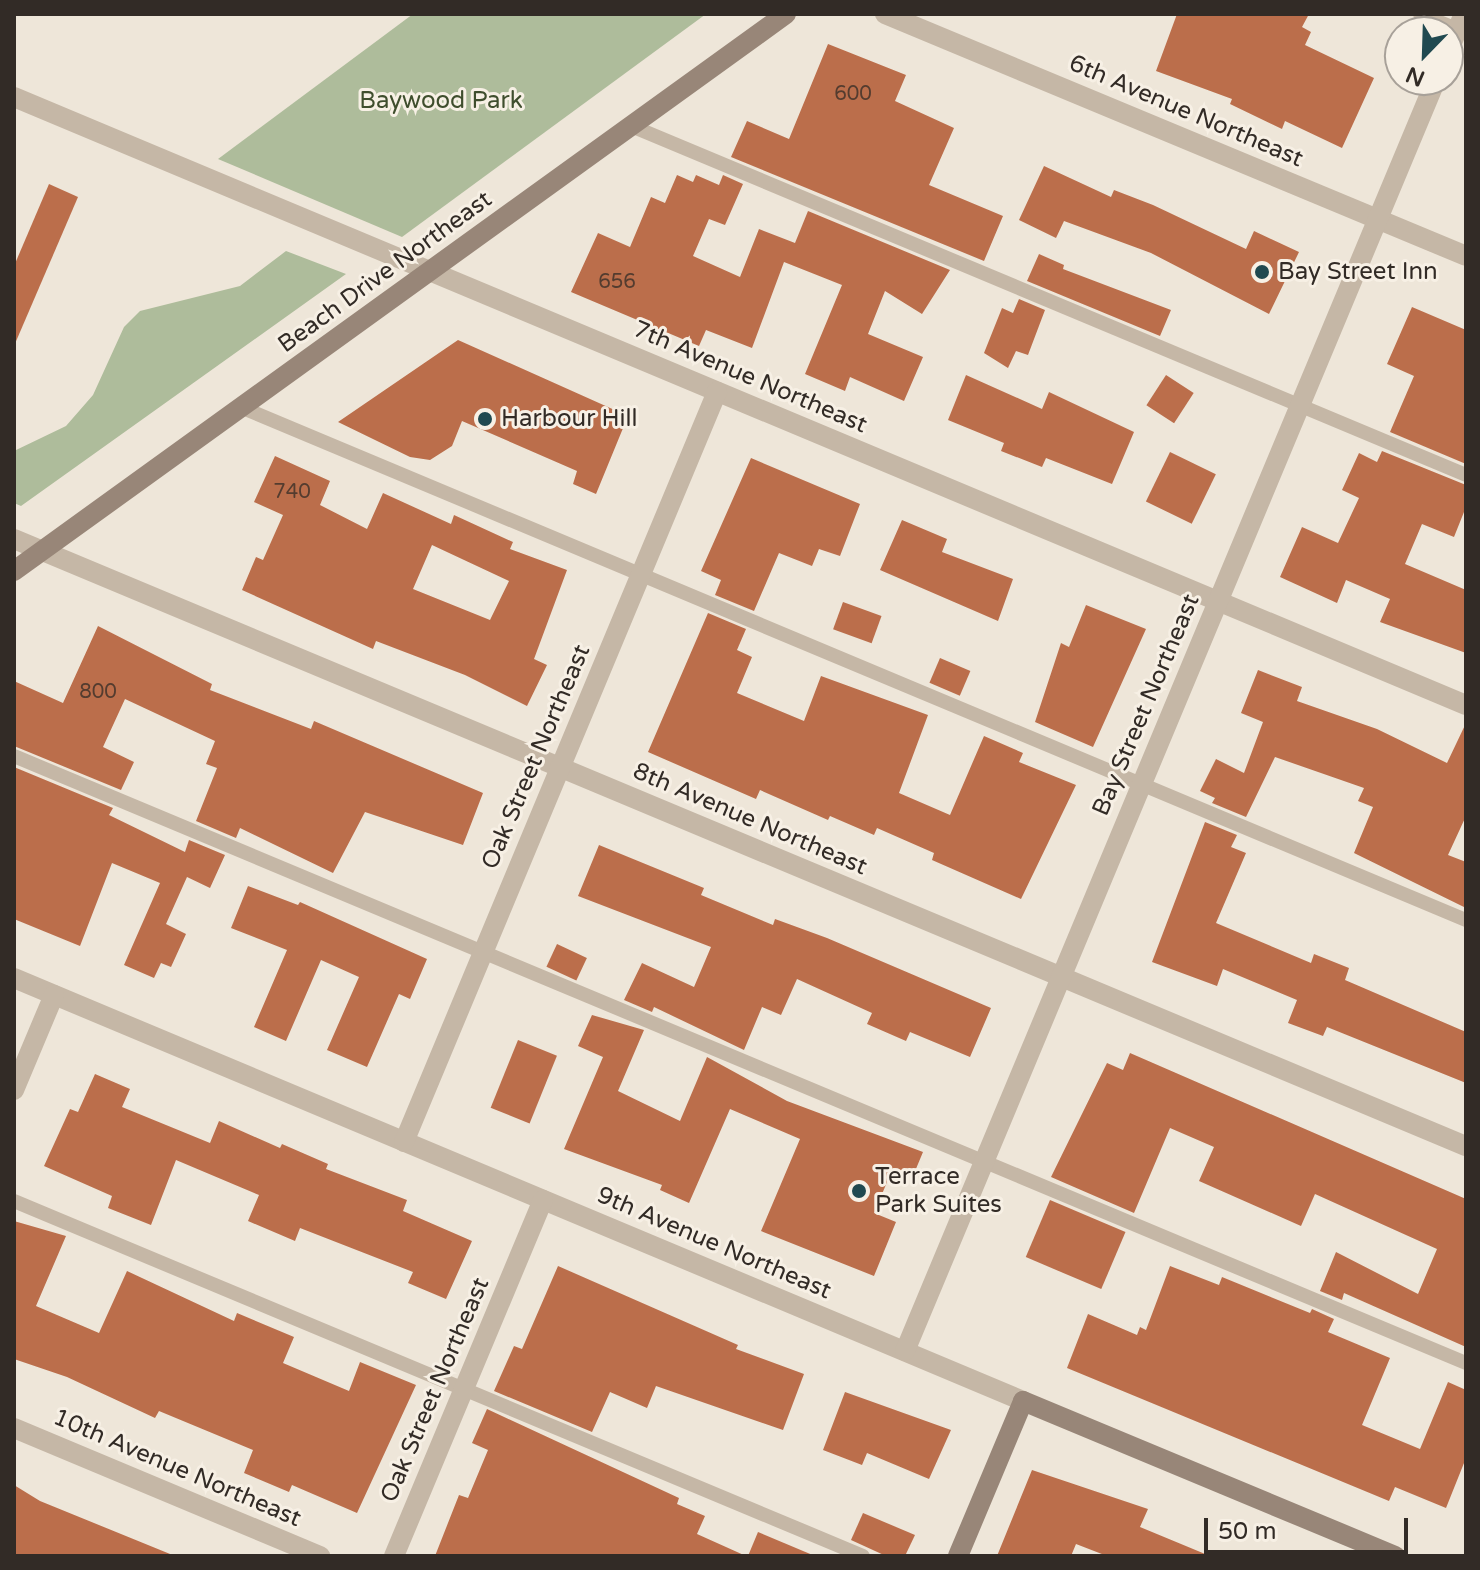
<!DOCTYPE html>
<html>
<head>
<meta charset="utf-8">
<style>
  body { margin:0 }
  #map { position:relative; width:1480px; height:1570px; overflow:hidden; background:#eee6d9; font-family:"Varela Round",sans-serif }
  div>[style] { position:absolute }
  .green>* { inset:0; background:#aebc9b }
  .building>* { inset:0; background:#bb6e4b; transform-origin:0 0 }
  .lane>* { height:14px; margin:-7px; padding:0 7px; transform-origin:7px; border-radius:7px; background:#c5b7a6 }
  .street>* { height:20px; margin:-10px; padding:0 10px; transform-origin:10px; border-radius:10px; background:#c5b7a6 }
  .secondary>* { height:20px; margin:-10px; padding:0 10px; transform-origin:10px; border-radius:10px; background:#988678 }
  .dots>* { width:22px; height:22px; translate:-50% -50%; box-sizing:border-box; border:4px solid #f7f0e5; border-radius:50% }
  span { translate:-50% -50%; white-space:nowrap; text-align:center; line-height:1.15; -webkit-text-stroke:6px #f7f0e5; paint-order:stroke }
  .number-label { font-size:20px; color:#543c2f }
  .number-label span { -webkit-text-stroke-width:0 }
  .park-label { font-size:24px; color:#3f4e2d }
  .street-label { font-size:24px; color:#322b26 }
  .poi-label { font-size:24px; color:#322b26 }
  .left { translate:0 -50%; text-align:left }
  .frame { position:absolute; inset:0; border:16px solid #322b26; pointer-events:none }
  .north { position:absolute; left:1384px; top:16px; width:80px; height:80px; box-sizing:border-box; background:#f7f0e5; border:2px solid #a8a199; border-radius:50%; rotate:203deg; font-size:22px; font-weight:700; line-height:32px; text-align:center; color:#322b26 }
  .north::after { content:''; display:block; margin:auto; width:28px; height:36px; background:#204950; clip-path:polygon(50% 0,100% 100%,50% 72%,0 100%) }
  .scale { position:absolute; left:1204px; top:1518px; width:204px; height:36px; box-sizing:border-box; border:4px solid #322b26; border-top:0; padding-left:10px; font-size:24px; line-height:28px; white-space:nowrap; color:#322b26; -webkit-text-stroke:6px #f7f0e5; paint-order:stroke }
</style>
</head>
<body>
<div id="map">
  <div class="green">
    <i style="clip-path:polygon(413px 14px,706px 14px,402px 237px,218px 159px)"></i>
    <i style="clip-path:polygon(286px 251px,346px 274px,21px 506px,14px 503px,14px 451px,66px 426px,93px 395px,124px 327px,140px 311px,240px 286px)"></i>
  </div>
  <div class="building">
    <i style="clip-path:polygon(1177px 14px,1309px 14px,1302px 27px,1311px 32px,1305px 45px,1374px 78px,1342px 148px,1285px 121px,1282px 129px,1230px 104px,1232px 99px,1156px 71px)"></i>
    <i style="clip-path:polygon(828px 44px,906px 75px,895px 101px,954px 128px,929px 185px,1003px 216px,984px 261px,731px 157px,747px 121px,789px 139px)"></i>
    <i style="clip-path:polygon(1044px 166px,1111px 197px,1114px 190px,1153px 205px,1246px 249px,1254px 231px,1299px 252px,1269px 314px,1151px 253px,1064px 221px,1056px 238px,1019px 220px)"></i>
    <i style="clip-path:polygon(677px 175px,693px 182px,696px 175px,719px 185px,723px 175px,743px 184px,725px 225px,709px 219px,693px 256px,740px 277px,759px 229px,795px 243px,808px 211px,950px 270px,922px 314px,885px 291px,868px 334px,923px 357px,904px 401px,850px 377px,845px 391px,805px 374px,842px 285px,784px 262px,752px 348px,706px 330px,699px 346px,571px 292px,598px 233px,630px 247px,651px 197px,665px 203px)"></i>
    <i style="clip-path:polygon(49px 184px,78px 197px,14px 346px,14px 266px)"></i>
    <i style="clip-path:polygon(1039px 254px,1064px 265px,1063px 269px,1171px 310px,1160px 336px,1027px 281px)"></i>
    <i style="clip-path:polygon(1019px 299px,1045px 310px,1028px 355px,1016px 351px,1008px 368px,984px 353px,1002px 308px,1013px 313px)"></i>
    <i style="clip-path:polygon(1412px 307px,1466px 330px,1466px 464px,1390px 432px,1414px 376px,1387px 364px)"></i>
    <i style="clip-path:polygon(458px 340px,628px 416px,596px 494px,573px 484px,577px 471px,462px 421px,452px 446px,430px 460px,410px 457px,338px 422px)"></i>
    <i style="clip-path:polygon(966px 375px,1042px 409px,1049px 392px,1134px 432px,1112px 484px,1046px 458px,1042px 467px,1001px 451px,1004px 443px,948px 420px)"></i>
    <i style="left:1166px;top:375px;width:33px;height:36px;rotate:33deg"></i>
    <i style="clip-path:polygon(1382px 451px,1466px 485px,1466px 507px,1454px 537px,1422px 524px,1405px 564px,1466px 590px,1466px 653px,1380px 622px,1390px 599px,1346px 580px,1337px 603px,1280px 577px,1302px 527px,1338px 543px,1359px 498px,1342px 490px,1359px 453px,1377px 462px)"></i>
    <i style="left:1170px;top:452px;width:51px;height:55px;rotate:26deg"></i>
    <i style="clip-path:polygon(evenodd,275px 456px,330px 481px,320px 505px,367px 529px,383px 493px,451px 524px,454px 515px,513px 542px,510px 549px,567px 570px,534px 659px,547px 665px,527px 706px,465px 675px,376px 641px,373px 649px,242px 590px,256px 557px,263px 560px,283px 515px,254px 502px,275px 456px,432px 545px,509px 581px,490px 620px,413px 589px,432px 545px)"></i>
    <i style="clip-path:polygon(751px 458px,860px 504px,840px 556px,819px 549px,812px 566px,779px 553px,754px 611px,715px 595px,721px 580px,701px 571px)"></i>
    <i style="clip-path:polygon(902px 520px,947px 539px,942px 552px,1013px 579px,998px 621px,880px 570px)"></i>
    <i style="left:843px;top:602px;width:41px;height:29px;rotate:20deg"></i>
    <i style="clip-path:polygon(1086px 605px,1146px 629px,1093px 747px,1035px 722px,1061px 643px,1069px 647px)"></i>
    <i style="clip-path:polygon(708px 613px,746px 629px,737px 650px,752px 657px,737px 693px,804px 721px,821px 676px,928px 715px,899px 793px,950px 815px,984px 736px,1023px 753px,1019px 762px,1076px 785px,1021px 899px,932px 860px,934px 853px,877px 828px,874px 835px,830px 816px,828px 820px,760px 790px,756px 799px,648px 752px)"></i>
    <i style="clip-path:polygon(98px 626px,212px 684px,210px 690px,311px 729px,314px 721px,483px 793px,463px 845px,365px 812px,333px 873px,240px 828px,236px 838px,196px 821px,217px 768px,206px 764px,215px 741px,125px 699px,103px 747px,134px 762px,121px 790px,14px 746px,14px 681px,63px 703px)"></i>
    <i style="left:940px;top:658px;width:33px;height:27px;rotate:23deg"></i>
    <i style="clip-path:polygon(1258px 670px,1302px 687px,1297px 701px,1377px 729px,1447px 763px,1466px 723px,1466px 816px,1448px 855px,1466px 862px,1466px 908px,1354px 853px,1373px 807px,1358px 801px,1364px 788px,1275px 757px,1246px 817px,1212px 803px,1215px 798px,1200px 791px,1216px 759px,1244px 773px,1263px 722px,1241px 713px)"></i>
    <i style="clip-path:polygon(14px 767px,113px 808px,109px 815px,185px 852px,189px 840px,225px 855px,210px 888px,187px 877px,166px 924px,186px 934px,171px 967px,161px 963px,154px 978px,124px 965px,160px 883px,112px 863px,80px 946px,14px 919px)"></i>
    <i style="clip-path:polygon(1205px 822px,1237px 835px,1231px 847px,1246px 853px,1216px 923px,1311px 963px,1314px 954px,1349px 968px,1345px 980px,1466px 1032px,1466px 1083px,1327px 1027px,1323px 1036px,1288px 1023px,1297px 1000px,1223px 969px,1217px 986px,1152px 962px)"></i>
    <i style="clip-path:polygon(599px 845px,704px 888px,701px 895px,773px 925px,775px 919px,827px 938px,991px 1008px,970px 1057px,910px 1032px,906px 1041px,867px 1024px,872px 1013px,797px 979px,781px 1015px,762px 1007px,744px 1050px,654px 1007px,652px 1012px,624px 1000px,642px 963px,694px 987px,711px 947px,578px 896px)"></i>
    <i style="clip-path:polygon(248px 886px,298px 905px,300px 902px,427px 959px,410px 999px,399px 994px,367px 1067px,327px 1050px,359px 977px,321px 960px,286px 1041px,254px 1027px,287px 950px,231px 928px)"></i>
    <i style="left:557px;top:944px;width:33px;height:25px;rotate:25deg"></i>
    <i style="clip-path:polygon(592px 1015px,644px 1030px,618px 1091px,680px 1121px,707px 1057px,787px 1101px,923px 1152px,913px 1176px,893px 1168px,874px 1213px,896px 1222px,874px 1276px,761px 1231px,800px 1139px,730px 1109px,689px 1203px,660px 1190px,662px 1185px,564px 1149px,603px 1057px,578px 1046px)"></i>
    <i style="left:518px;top:1040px;width:42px;height:73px;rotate:22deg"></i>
    <i style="clip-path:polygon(1130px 1053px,1466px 1199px,1466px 1347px,1344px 1293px,1342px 1300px,1320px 1291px,1336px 1252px,1418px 1294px,1437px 1249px,1315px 1194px,1301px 1226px,1199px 1181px,1214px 1147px,1170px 1128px,1134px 1213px,1051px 1177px,1107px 1063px,1123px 1070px)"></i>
    <i style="clip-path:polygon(95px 1074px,130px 1089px,122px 1107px,210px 1143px,219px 1121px,280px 1148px,282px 1144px,328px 1164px,326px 1169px,407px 1200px,403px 1211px,472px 1241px,446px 1299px,408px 1283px,413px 1272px,300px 1228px,295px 1241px,248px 1221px,259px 1195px,176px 1160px,151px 1225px,108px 1208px,112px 1196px,44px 1166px,70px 1109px,78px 1112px)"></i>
    <i style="left:1050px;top:1200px;width:82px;height:62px;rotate:23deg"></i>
    <i style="clip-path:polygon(14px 1221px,66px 1236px,36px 1306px,99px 1333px,127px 1271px,234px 1321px,237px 1313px,294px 1337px,283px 1363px,349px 1391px,360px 1362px,416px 1385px,357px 1513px,292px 1485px,289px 1492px,244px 1473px,253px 1450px,159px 1411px,155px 1418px,67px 1377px,14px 1359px)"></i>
    <i style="clip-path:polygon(558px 1266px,738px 1345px,736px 1349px,804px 1374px,783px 1430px,656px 1386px,647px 1408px,610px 1392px,592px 1432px,494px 1391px,514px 1346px,522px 1349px)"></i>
    <i style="clip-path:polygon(1170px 1266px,1219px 1285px,1222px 1277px,1310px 1313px,1312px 1309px,1334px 1319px,1328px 1332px,1390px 1358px,1362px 1425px,1420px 1449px,1448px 1382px,1466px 1390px,1466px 1458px,1446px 1508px,1395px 1487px,1389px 1501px,1067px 1368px,1088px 1314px,1137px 1335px,1140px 1327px,1146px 1330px)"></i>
    <i style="clip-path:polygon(845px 1392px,951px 1430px,929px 1479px,867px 1453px,862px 1465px,823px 1450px)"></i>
    <i style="clip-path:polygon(487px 1409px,679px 1498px,677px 1504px,705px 1516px,697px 1534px,746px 1556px,435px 1556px,459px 1495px,468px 1498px,488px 1450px,472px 1443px)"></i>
    <i style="clip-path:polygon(1032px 1470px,1148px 1509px,1140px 1527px,1210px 1556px,1107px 1556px,1076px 1544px,1071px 1556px,997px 1556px)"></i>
    <i style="clip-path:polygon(14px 1485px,40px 1501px,175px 1556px,14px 1556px)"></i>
    <i style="clip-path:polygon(863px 1513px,915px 1535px,905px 1556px,886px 1556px,851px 1540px)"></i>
    <i style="clip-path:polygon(758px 1532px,815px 1556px,748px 1556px)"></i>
  </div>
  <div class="lane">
    <i style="left:1420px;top:14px;width:48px;rotate:22.2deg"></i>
    <i style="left:629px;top:125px;width:907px;rotate:22.69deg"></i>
    <i style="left:243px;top:408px;width:1326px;rotate:22.72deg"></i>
    <i style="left:14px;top:756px;width:1574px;rotate:22.69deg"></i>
    <i style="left:14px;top:1201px;width:920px;rotate:22.69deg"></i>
  </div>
  <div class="street">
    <i style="left:885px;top:14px;width:629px;rotate:22.61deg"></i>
    <i style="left:1448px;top:52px;width:41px;rotate:-67.2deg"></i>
    <i style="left:14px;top:97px;width:1574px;rotate:22.72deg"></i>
    <i style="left:14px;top:539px;width:1574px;rotate:22.69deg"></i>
    <i style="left:14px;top:978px;width:1094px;rotate:22.74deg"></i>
    <i style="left:14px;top:1090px;width:103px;rotate:-67.2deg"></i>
    <i style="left:404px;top:1142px;width:813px;rotate:-67.35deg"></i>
    <i style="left:905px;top:1351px;width:1377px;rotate:-67.33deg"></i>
    <i style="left:14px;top:1428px;width:332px;rotate:22.7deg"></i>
    <i style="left:394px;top:1556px;width:386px;rotate:-67.3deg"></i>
  </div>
  <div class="secondary">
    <i style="left:14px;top:571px;width:952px;rotate:-35.81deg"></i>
    <i style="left:958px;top:1556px;width:168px;rotate:-67.2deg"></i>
    <i style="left:1023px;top:1401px;width:403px;rotate:22.6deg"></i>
  </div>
  <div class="dots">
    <i style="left:1262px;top:272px;background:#204950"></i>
    <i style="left:485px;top:419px;background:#204950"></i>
    <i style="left:859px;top:1191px;background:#204950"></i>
  </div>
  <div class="number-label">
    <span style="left:853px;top:94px">600</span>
    <span style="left:617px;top:282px">656</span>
    <span style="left:292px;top:492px">740</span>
    <span style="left:98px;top:692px">800</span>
  </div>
  <div class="park-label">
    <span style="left:441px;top:101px">Baywood Park</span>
  </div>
  <div class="street-label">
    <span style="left:1186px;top:111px;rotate:23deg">6th Avenue Northeast</span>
    <span style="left:385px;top:272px;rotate:-36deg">Beach Drive Northeast</span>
    <span style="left:750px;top:377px;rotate:23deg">7th Avenue Northeast</span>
    <span style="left:1146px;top:705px;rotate:-67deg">Bay Street Northeast</span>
    <span style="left:536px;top:757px;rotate:-67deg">Oak Street Northeast</span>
    <span style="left:750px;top:819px;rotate:23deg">8th Avenue Northeast</span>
    <span style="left:714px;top:1243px;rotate:23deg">9th Avenue Northeast</span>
    <span style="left:435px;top:1390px;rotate:-67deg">Oak Street Northeast</span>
    <span style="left:177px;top:1468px;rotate:23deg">10th Avenue Northeast</span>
  </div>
  <div class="poi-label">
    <span class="left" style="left:1278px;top:272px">Bay Street Inn</span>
    <span class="left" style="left:501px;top:419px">Harbour Hill</span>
    <span class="left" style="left:875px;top:1191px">Terrace<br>Park Suites</span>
  </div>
  <div class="frame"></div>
  <div class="north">N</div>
  <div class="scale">50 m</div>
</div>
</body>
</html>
